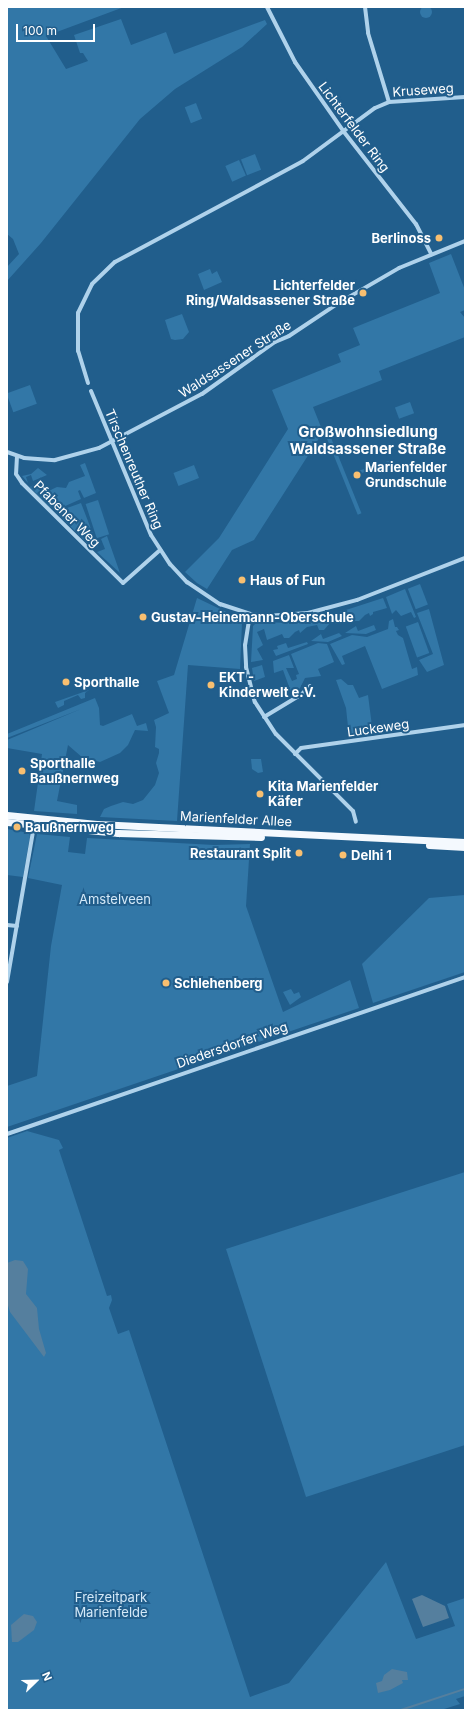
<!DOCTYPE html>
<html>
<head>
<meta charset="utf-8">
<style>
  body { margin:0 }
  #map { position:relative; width:472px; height:1717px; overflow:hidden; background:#215e8c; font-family:Inter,sans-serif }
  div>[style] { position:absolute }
  .green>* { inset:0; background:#3277a7; transform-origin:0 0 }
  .round { border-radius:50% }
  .water>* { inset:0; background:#557f9e }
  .stream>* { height:1.5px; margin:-0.75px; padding:0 0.75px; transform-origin:0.75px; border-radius:0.75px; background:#557f9e }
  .street>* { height:4px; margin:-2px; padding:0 2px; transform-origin:2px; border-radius:2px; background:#afd2eb }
  .primary>* { height:7px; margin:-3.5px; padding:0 3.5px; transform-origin:3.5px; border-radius:3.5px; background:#f4f9fe }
  .dots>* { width:11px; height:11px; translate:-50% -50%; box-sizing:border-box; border:2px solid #215e8c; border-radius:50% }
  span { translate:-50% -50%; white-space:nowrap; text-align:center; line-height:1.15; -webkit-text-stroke:4px #215e8c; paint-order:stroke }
  .street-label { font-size:13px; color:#fff }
  .poi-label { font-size:13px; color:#fff; font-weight:700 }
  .right { translate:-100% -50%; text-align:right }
  .left { translate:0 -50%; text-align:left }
  .park-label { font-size:13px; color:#d4e9f8 }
  .quarter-label { font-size:15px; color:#fff; font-weight:700 }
  .frame { position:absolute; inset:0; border:8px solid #fff; pointer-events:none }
  .north { position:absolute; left:16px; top:1661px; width:40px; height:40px; -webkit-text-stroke:3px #215e8c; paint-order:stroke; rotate:67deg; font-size:11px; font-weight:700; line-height:16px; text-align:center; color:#fff }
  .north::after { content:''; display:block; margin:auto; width:14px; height:18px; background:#fff; clip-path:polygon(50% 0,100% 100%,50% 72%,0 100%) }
  .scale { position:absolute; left:16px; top:24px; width:79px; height:18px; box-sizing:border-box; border:2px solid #fff; border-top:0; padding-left:5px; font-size:12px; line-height:14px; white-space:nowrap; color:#fff; -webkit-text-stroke:3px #215e8c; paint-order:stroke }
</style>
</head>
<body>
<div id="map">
  <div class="green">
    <i class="round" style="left:420px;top:6px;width:12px;height:12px"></i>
    <i style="clip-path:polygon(7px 7px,124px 7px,46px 36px,66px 69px,88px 61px,83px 53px,80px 53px,74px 35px,121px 19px,131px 45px,166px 32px,174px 54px,265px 20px,267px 24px,242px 47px,175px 89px,140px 119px,41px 243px,7px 281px,7px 267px,19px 254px,13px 239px,7px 234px)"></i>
    <i style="left:196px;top:103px;width:17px;height:12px;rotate:69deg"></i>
    <i style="left:255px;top:154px;width:17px;height:15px;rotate:69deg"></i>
    <i style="left:239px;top:160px;width:17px;height:15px;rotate:66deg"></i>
    <i style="clip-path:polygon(451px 254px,465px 290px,465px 310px,460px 312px,465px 318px,465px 337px,379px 371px,382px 380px,313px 407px,323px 432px,254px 540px,232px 550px,207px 589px,197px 583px,185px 572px,219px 538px,288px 429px,272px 390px,341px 362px,338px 354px,360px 345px,353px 328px,440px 293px,429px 263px)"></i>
    <i style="clip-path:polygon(210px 269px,212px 274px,217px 271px,222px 282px,204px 290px,198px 274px)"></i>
    <i style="clip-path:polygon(182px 314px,189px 332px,183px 339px,175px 340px,171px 339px,165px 320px)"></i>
    <i style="left:30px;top:385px;width:20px;height:25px;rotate:70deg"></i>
    <i style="left:410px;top:402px;width:12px;height:16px;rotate:70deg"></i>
    <i style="left:327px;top:428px;width:92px;height:4px;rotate:68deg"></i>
    <i style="left:392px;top:460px;width:3px;height:36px;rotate:72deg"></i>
    <i style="clip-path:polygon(85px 463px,96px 493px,84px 498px,80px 490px,78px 491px,81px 499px,63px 507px,61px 502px,50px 507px,30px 487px,37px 483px,42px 494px,57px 487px,66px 488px,69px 482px,85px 476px,80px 465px)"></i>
    <i style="left:194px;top:465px;width:14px;height:22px;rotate:69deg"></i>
    <i style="clip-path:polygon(38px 468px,47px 475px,33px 481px,31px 475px,26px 477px,28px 483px,22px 476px,31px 474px)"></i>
    <i style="left:98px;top:500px;width:36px;height:13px;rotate:72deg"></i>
    <i style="clip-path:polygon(81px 503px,98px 547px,93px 549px,56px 512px)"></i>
    <i style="clip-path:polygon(107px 536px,120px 573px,97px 552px,105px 549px,101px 539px)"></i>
    <i style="left:420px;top:584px;width:22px;height:13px;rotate:69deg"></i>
    <i style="clip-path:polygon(405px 589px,416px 617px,414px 618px,411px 612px,401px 616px,396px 610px,392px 614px,386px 597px)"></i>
    <i style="clip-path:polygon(197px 598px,239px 618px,242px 623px,240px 669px,188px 665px,177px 821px,100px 817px,104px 809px,111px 806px,123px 802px,133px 804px,143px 800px,155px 785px,159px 773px,156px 763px,159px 753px,159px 749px,155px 747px,156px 727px,154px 720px,169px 713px,157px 681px,174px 675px)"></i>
    <i style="clip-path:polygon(383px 598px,387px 608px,373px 612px,373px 614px,370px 616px,369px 613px,365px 615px,359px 621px,354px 621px,352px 617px,338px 620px,338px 623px,335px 624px,334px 622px,330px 623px,324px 630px,319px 630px,317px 625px,307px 627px,300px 633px,299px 630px,295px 632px,289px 638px,284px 638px,282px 634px,267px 640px,264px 629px,257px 632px,263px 645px,257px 649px,263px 660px,251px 662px,253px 626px,257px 622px,295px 623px,315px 620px)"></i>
    <i style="clip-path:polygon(429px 609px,444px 665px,427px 672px,419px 660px,433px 654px,417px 613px)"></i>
    <i style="clip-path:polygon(393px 619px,395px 627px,397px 627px,399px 630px,396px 631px,398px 635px,403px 638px,412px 669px,417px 667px,418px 675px,382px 689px,365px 646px,342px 656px,345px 664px,342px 665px,330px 644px,352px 635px,367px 637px,388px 629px,389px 621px)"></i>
    <i style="left:418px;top:622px;width:33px;height:13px;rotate:70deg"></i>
    <i style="clip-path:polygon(374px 625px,376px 630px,366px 634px,345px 633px,356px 626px,358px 631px)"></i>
    <i style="clip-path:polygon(339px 633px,342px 636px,328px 642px,311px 641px,321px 634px,323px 639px)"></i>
    <i style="clip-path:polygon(307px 642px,308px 644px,276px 656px,273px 650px,278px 649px,277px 646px,286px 643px,288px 648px)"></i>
    <i style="clip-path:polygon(318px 643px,327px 644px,334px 662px,318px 669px,321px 676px,305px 678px,299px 690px,292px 695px,283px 670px,274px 673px,273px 661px,289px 655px,294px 668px,286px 668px,292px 681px,297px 679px,296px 675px,299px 674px,291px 654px)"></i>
    <i style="clip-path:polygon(262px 665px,265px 677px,254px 681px,252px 668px)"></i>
    <i style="clip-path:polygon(341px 679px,348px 685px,353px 685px,359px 698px,368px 695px,373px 734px,349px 736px,346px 708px,336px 680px)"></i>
    <i style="clip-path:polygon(89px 690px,85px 693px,85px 698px,81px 699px,78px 695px,64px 701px,64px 705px,58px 708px,55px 702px)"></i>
    <i style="clip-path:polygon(95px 698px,99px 708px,100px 725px,103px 726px,132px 714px,137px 726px,146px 723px,148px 731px,135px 730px,128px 745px,120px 753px,100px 762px,83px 758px,68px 745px,57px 801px,77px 805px,77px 814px,34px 811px,42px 754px,7px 748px,7px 740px,81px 709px,7px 738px,7px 734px)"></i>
    <i style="clip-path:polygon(251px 759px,261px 759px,263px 772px,258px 773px,252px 769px)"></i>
    <i style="clip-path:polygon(7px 829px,29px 833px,30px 836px,23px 877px,7px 875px)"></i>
    <i style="clip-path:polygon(37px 834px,70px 837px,68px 852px,85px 854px,87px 838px,214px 845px,250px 844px,246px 906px,283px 1012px,350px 980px,359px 1008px,7px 1127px,7px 1086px,37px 1076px,51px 946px,62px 885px,28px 878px)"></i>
    <i style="clip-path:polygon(465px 895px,465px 972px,373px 1003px,362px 964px,429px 898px)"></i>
    <i style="clip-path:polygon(291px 989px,294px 994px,299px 992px,301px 997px,290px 1005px,283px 992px)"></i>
    <i style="clip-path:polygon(27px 1131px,59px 1140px,63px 1148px,59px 1150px,107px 1296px,111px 1295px,112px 1300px,109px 1308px,118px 1334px,129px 1330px,250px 1697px,289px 1683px,386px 1562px,416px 1639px,455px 1626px,447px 1604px,465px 1598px,465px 1696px,456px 1699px,460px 1704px,441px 1710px,7px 1710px,7px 1138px)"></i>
    <i style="clip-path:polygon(465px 1172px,465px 1445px,306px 1497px,226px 1249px)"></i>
  </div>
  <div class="water">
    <i style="clip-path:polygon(15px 1260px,23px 1261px,28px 1269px,26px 1294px,37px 1308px,39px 1329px,46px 1353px,44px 1357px,10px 1312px,7px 1302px,7px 1263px)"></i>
    <i style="clip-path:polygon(422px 1595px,445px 1606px,449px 1618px,423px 1627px,412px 1599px)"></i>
    <i style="clip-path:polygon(24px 1614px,33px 1616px,37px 1622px,34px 1630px,18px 1642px,12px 1642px,11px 1625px)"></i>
    <i style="clip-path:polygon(392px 1669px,407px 1672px,408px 1680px,402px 1680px,403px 1683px,390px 1690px,378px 1693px,376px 1683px,382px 1681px,384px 1675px)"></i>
  </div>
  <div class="stream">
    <i style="left:401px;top:1710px;width:67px;rotate:-18.2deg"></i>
  </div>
  <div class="street">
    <i style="left:267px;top:7px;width:62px;rotate:63deg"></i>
    <i style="left:295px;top:62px;width:85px;rotate:55deg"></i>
    <i style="left:344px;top:132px;width:117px;rotate:52deg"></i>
    <i style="left:416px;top:224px;width:34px;rotate:63deg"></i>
    <i style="left:365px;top:7px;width:26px;rotate:83deg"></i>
    <i style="left:368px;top:33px;width:72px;rotate:73.1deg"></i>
    <i style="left:88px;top:383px;width:34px;rotate:-107deg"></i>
    <i style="left:78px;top:351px;width:38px;rotate:-90deg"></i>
    <i style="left:78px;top:313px;width:32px;rotate:-64deg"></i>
    <i style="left:92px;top:284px;width:32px;rotate:-44deg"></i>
    <i style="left:115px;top:262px;width:213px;rotate:-28.2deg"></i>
    <i style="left:303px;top:161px;width:89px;rotate:-36.4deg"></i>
    <i style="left:375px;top:108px;width:15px;rotate:-23deg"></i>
    <i style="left:389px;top:102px;width:76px;rotate:-3.8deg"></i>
    <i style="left:91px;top:391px;width:156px;rotate:67.4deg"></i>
    <i style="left:151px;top:535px;width:35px;rotate:57deg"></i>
    <i style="left:170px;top:564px;width:25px;rotate:47deg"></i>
    <i style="left:187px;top:582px;width:40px;rotate:34deg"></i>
    <i style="left:220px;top:604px;width:32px;rotate:18deg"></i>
    <i style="left:250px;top:614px;width:16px;rotate:7deg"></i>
    <i style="left:266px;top:616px;width:42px;rotate:-4.1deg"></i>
    <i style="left:308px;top:613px;width:51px;rotate:-14.9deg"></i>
    <i style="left:357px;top:600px;width:116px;rotate:-21.3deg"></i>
    <i style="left:7px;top:452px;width:18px;rotate:19deg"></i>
    <i style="left:24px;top:458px;width:31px;rotate:4deg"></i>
    <i style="left:55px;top:460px;width:46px;rotate:-15.3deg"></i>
    <i style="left:99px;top:448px;width:116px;rotate:-27.7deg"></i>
    <i style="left:202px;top:394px;width:90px;rotate:-35.5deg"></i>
    <i style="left:275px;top:342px;width:15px;rotate:-23deg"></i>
    <i style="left:289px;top:336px;width:58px;rotate:-33.7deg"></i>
    <i style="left:337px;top:304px;width:72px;rotate:-30.1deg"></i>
    <i style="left:399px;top:268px;width:71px;rotate:-22.2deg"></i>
    <i style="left:17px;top:456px;width:18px;rotate:93deg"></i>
    <i style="left:16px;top:474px;width:11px;rotate:56deg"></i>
    <i style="left:22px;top:483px;width:142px;rotate:44.7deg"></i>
    <i style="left:123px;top:583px;width:50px;rotate:-41.7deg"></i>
    <i style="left:250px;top:614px;width:31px;rotate:99deg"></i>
    <i style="left:245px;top:645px;width:22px;rotate:87deg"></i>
    <i style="left:246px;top:667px;width:36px;rotate:76deg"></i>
    <i style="left:255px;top:702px;width:38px;rotate:57deg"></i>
    <i style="left:276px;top:734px;width:109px;rotate:45deg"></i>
    <i style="left:353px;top:811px;width:11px;rotate:75deg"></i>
    <i style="left:264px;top:717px;width:44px;rotate:-31.2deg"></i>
    <i style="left:302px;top:694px;width:11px;rotate:-45deg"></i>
    <i style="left:295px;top:754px;width:8px;rotate:-45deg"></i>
    <i style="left:301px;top:748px;width:166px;rotate:-8deg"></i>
    <i style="left:7px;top:925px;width:10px;rotate:6deg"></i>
    <i style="left:7px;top:982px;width:158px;rotate:-80.2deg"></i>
    <i style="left:7px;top:1134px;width:484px;rotate:-18.9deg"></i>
  </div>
  <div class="primary">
    <i style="left:7px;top:815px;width:90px;rotate:5.7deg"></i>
    <i style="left:97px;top:824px;width:368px;rotate:2.8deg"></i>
    <i style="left:7px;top:822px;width:112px;rotate:5.7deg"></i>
    <i style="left:118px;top:833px;width:143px;rotate:1.6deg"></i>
    <i style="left:429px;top:845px;width:36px;rotate:3deg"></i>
  </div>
  <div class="dots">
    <i style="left:439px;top:238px;background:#f8bf70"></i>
    <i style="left:363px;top:293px;background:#f8bf70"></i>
    <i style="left:357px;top:475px;background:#f8bf70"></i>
    <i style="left:242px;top:580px;background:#f8bf70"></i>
    <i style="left:143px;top:617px;background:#f8bf70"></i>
    <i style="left:66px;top:682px;background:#f8bf70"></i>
    <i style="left:211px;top:685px;background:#f8bf70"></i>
    <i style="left:22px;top:771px;background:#f8bf70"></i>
    <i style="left:260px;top:794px;background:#f8bf70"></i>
    <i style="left:17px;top:827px;background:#f8bf70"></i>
    <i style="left:299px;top:853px;background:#f8bf70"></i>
    <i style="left:343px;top:855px;background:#f8bf70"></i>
    <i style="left:166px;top:983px;background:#f8bf70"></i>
  </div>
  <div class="street-label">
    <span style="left:423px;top:90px;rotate:-4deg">Kruseweg</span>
    <span style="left:354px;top:127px;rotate:53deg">Lichterfelder Ring</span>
    <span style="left:235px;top:359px;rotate:-33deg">Waldsassener Straße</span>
    <span style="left:134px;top:469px;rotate:67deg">Tirschenreuther Ring</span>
    <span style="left:67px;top:514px;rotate:45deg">Pfabener Weg</span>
    <span style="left:378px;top:728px;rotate:-8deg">Luckeweg</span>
    <span style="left:236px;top:819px;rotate:3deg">Marienfelder Allee</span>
    <span style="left:232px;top:1045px;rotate:-19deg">Diedersdorfer Weg</span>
  </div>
  <div class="poi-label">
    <span class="right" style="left:431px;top:238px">Berlinoss</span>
    <span class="right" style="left:355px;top:293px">Lichterfelder<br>Ring/Waldsassener Straße</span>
    <span class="left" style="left:365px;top:475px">Marienfelder<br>Grundschule</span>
    <span class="left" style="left:250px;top:580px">Haus of Fun</span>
    <span class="left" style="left:151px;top:617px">Gustav-Heinemann-Oberschule</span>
    <span class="left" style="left:219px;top:685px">EKT -<br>Kinderwelt e.V.</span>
    <span class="left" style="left:74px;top:682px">Sporthalle</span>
    <span class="left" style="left:30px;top:771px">Sporthalle<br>Baußnernweg</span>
    <span class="left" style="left:268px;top:794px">Kita Marienfelder<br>Käfer</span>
    <span class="left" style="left:25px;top:827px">Baußnernweg</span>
    <span class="right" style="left:291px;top:853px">Restaurant Split</span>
    <span class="left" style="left:351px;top:855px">Delhi 1</span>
    <span class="left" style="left:174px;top:983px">Schlehenberg</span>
  </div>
  <div class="park-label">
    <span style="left:115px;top:899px">Amstelveen</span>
    <span style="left:111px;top:1605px">Freizeitpark<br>Marienfelde</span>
  </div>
  <div class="quarter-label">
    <span style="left:368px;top:440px">Großwohnsiedlung<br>Waldsassener Straße</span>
  </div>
  <div class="frame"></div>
  <div class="north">N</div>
  <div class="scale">100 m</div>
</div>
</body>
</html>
